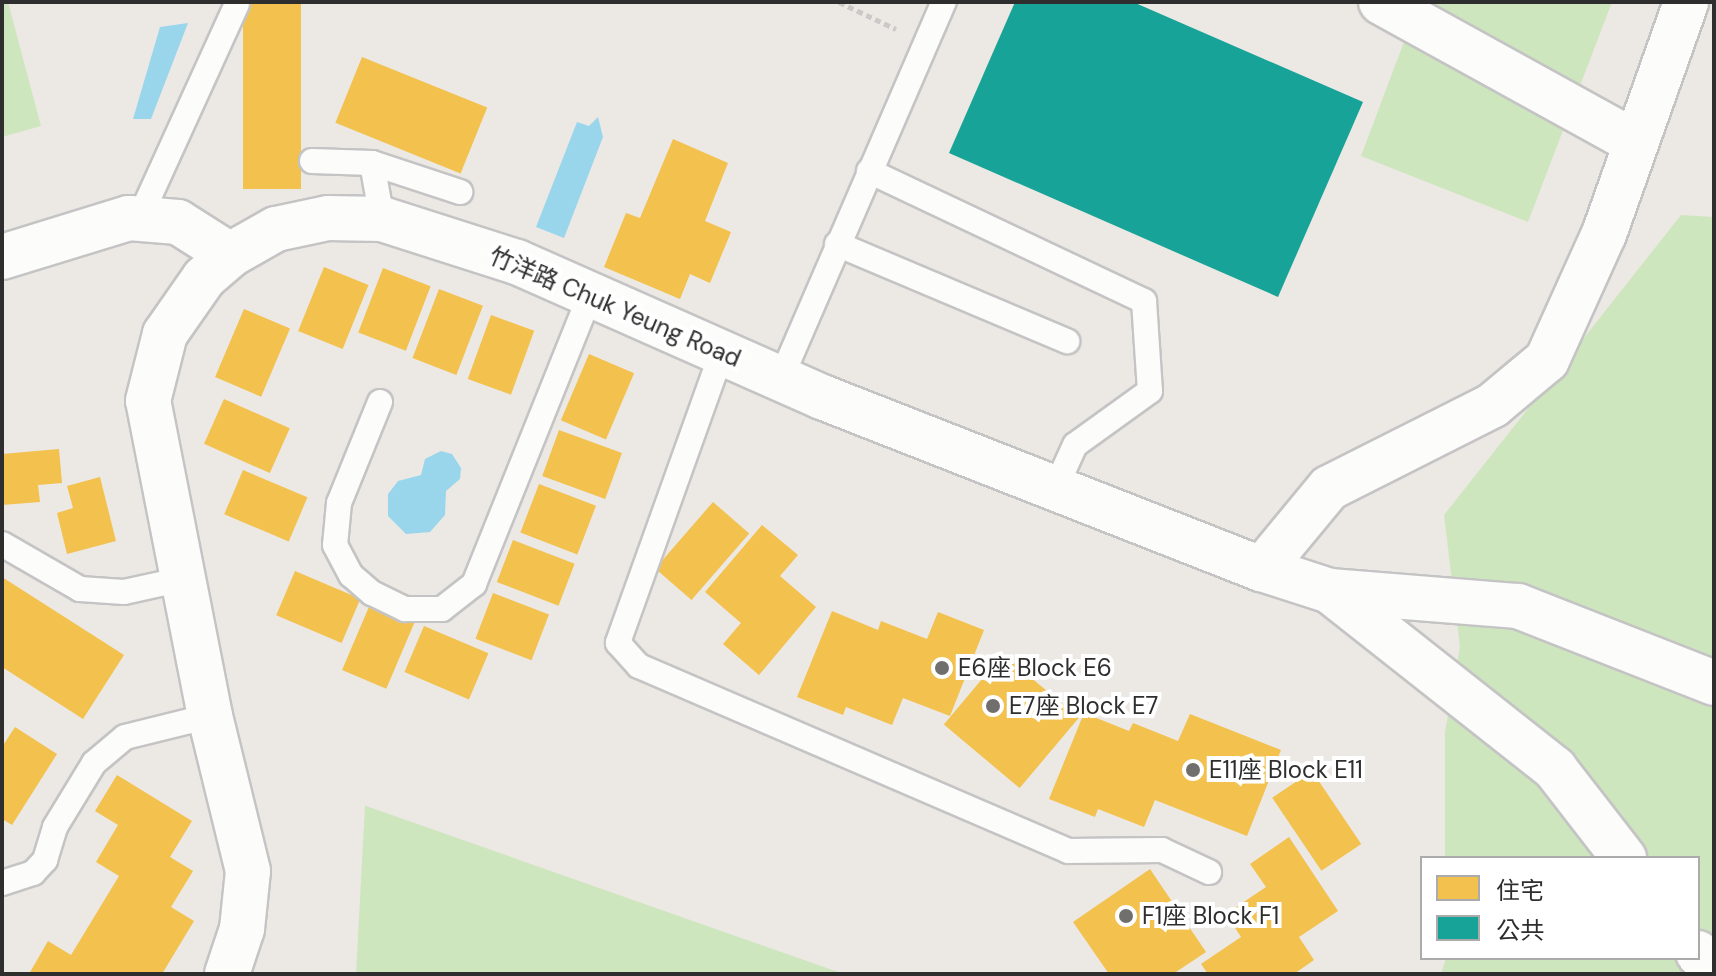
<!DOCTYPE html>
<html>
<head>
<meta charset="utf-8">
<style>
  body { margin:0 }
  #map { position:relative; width:1716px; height:976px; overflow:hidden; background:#ece8e4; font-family:"DM Sans","Noto Sans TC",sans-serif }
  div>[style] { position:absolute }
  .green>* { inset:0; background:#cee6be }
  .water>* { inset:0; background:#99d6ec }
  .homes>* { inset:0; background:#f2c14e; transform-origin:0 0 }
  .public>* { inset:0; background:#17a398 }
  .path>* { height:5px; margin-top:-2.5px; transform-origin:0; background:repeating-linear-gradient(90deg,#c9c9c8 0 6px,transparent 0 10px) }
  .roads { filter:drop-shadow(2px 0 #c5c4c5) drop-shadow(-2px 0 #c5c4c5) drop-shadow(0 2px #c5c4c5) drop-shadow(0 -2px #c5c4c5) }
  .service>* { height:24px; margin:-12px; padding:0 12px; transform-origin:12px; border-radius:12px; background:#fcfcfb }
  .minor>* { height:44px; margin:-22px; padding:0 22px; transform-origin:22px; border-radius:22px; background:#fcfcfb }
  .dots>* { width:22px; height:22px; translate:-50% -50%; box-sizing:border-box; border:4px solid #fff; border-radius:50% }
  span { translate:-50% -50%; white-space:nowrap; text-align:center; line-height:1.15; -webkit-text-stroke:8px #fff; paint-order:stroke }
  .street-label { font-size:24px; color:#2e2e2e }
  .poi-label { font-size:24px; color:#2e2e2e }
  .left { translate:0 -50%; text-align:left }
  .frame { position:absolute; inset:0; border:4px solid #2e2e2e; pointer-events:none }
  .legend { position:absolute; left:1420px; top:856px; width:280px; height:104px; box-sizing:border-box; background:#fff; border:2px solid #ababab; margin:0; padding:10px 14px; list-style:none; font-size:24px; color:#2e2e2e }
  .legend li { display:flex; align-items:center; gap:16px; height:40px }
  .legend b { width:40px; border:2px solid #ababab }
</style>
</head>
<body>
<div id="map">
  <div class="green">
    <i style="clip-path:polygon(2px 2px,8px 2px,41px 126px,2px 137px)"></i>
    <i style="clip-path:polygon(1419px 2px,1612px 2px,1528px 222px,1361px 156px)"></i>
    <i style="clip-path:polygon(1681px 215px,1714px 217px,1714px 974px,1441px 974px,1446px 958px,1698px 958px,1698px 858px,1445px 858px,1445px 732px,1460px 647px,1444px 515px)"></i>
    <i style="clip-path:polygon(365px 806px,366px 806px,844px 974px,356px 974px)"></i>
  </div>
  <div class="water">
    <i style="clip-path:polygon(188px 23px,151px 119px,133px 119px,160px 27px)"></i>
    <i style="clip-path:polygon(598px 117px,603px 137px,564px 238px,536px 227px,577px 122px,589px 126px)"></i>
    <i style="clip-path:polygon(441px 451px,452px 454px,461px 468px,460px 479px,446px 491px,445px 515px,430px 532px,406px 534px,388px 516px,388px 494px,398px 481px,421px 475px,425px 459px)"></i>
  </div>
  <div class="homes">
    <i style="left:243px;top:2px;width:58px;height:187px"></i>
    <i style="left:362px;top:57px;width:135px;height:71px;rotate:22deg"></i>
    <i style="clip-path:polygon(673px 139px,728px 163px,705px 221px,731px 232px,710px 283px,690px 274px,680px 299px,604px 267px,626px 213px,640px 218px)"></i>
    <i style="left:324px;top:267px;width:48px;height:69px;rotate:22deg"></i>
    <i style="left:383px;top:268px;width:51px;height:69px;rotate:21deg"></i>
    <i style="left:439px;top:289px;width:47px;height:74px;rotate:21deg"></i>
    <i style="left:244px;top:309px;width:50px;height:74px;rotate:23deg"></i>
    <i style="left:491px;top:315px;width:46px;height:68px;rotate:20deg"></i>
    <i style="left:589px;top:354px;width:49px;height:72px;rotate:23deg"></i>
    <i style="left:224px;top:399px;width:72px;height:49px;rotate:24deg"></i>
    <i style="left:559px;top:430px;width:67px;height:49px;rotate:20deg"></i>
    <i style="clip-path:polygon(59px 449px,62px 483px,38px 485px,40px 502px,2px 505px,2px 454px)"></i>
    <i style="left:243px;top:470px;width:70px;height:48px;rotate:23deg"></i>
    <i style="clip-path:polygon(100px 477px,116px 541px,67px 554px,57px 513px,73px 508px,67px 486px)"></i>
    <i style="left:539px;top:484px;width:61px;height:52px;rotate:21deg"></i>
    <i style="left:713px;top:502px;width:48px;height:88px;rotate:41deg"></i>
    <i style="clip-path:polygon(762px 525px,798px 555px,780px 576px,816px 607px,759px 675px,723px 644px,741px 623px,705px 592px)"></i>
    <i style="left:513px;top:540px;width:66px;height:45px;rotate:21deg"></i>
    <i style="left:295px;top:571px;width:71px;height:48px;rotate:23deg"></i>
    <i style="clip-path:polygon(2px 577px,124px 655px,83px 719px,2px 667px)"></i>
    <i style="left:493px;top:593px;width:60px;height:49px;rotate:21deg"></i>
    <i style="left:371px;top:602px;width:48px;height:74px;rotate:23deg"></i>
    <i style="clip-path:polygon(832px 611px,878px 630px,881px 621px,927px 639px,938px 612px,984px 630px,950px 716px,903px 698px,892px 725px,846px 707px,843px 715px,797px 697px)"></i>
    <i style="left:424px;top:626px;width:70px;height:50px;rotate:23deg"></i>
    <i style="left:1003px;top:654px;width:99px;height:92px;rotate:40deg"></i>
    <i style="clip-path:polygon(1084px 713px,1129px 731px,1133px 723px,1178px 741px,1190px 714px,1281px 750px,1247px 836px,1155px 800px,1144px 827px,1098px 809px,1095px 817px,1049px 799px)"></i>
    <i style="clip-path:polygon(15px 727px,57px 754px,12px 825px,2px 819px,2px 747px)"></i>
    <i style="left:1312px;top:771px;width:88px;height:48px;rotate:56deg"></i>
    <i style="clip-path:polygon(117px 775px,192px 821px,170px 857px,193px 871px,171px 907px,194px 921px,162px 974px,29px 974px,48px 941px,71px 955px,119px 876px,96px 862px,118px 825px,95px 811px)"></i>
    <i style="clip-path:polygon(1289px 837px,1338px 911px,1299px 937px,1314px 960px,1294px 974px,1208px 974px,1201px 964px,1241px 937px,1226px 914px,1266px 887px,1250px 864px)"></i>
    <i style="clip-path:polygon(1150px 869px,1206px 952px,1173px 974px,1109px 974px,1073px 922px)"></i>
  </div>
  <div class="public">
    <i style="clip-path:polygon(1015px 2px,1133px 2px,1363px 102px,1278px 297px,949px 153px)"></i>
  </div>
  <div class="path">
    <i style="left:839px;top:2px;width:63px;rotate:25.3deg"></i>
  </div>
  <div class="roads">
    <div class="service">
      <i style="left:312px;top:161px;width:60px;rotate:1.9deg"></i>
      <i style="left:372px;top:163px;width:93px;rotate:18.2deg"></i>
      <i style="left:372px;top:163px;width:57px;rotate:79.9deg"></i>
      <i style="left:869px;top:171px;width:304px;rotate:25.3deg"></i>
      <i style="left:1144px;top:301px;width:90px;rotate:86.2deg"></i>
      <i style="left:1150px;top:391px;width:92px;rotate:144.2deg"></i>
      <i style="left:1075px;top:445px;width:48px;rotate:114.4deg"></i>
      <i style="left:139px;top:219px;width:236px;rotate:-65.5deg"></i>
      <i style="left:837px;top:244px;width:250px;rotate:22.9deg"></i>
      <i style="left:722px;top:352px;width:309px;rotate:109.7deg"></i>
      <i style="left:618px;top:643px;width:31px;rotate:48deg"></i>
      <i style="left:639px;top:666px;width:467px;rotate:23.3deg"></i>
      <i style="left:1068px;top:851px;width:94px;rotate:-0.6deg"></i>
      <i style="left:1162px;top:850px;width:52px;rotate:25.1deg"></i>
      <i style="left:781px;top:378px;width:410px;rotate:-66.6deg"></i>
      <i style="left:380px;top:402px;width:109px;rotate:112.1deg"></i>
      <i style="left:339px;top:503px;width:42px;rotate:95.4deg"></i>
      <i style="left:335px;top:545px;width:34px;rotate:62deg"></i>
      <i style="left:351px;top:575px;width:28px;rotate:41deg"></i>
      <i style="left:372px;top:593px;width:37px;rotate:26deg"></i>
      <i style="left:405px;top:609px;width:37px"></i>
      <i style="left:442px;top:609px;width:41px;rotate:-38deg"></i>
      <i style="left:474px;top:584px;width:311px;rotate:-68.1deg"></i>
      <i style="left:2px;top:544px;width:90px;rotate:30deg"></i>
      <i style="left:80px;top:589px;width:44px;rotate:3.9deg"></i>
      <i style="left:124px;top:592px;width:60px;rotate:-12.4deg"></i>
      <i style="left:2px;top:883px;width:33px;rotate:-18deg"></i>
      <i style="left:33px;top:873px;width:18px;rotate:-47deg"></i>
      <i style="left:45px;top:860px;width:34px;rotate:-73deg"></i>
      <i style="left:55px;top:827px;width:75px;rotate:-58.6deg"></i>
      <i style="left:94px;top:763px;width:40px;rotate:-40deg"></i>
      <i style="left:125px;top:737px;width:88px;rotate:-13.9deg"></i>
    </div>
    <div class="minor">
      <i style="left:1381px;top:2px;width:291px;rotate:28.9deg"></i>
      <i style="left:2px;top:257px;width:133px;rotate:-17.1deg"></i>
      <i style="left:129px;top:218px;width:49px;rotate:4.7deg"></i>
      <i style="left:178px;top:222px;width:62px;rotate:32.4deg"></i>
      <i style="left:1262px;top:569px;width:105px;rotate:-50.4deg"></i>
      <i style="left:1329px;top:488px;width:184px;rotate:-26.8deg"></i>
      <i style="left:1493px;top:405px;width:70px;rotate:-39.8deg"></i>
      <i style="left:1547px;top:360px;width:138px;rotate:-65.7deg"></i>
      <i style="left:1604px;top:234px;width:246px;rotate:-70.5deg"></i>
      <i style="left:1330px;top:591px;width:287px;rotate:38.3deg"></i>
      <i style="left:1555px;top:769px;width:113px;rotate:52.2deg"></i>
      <i style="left:1698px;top:953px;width:26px;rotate:51deg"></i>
      <i style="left:227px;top:974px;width:47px;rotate:-71.6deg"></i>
      <i style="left:242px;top:929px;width:58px;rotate:-84.1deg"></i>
      <i style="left:248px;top:871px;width:160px;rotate:-103.8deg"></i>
      <i style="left:210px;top:716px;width:321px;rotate:-101.1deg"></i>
      <i style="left:148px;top:401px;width:69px;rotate:-75.8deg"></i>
      <i style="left:165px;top:334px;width:68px;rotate:-55.1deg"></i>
      <i style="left:204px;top:278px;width:35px;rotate:-41deg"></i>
      <i style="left:230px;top:255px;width:53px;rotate:-29.5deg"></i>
      <i style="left:276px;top:229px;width:53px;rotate:-11.9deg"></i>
      <i style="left:328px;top:218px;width:54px;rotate:1.1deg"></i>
      <i style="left:382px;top:219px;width:142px;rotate:17.7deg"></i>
      <i style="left:517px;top:262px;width:334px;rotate:23.9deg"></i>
      <i style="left:822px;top:397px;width:472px;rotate:21.4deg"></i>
      <i style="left:1262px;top:569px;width:71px;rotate:17.9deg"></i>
      <i style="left:1330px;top:591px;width:189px;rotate:4.6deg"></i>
      <i style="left:1518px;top:606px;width:211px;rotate:21.4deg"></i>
    </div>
  </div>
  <div class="dots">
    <i style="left:942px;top:668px;background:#706f6e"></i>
    <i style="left:993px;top:706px;background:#706f6e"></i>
    <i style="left:1193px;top:770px;background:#706f6e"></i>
    <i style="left:1126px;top:916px;background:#706f6e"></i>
  </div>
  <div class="street-label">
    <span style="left:615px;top:307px;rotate:23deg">竹洋路 Chuk Yeung Road</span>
  </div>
  <div class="poi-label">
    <span class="left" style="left:958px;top:668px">E6座 Block E6</span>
    <span class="left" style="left:1009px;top:706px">E7座 Block E7</span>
    <span class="left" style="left:1209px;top:770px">E11座 Block E11</span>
    <span class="left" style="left:1142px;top:916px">F1座 Block F1</span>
  </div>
  <div class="frame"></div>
  <ul class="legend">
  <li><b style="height:22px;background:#f2c14e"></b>住宅</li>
  <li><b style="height:22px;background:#17a398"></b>公共</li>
  </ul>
</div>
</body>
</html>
